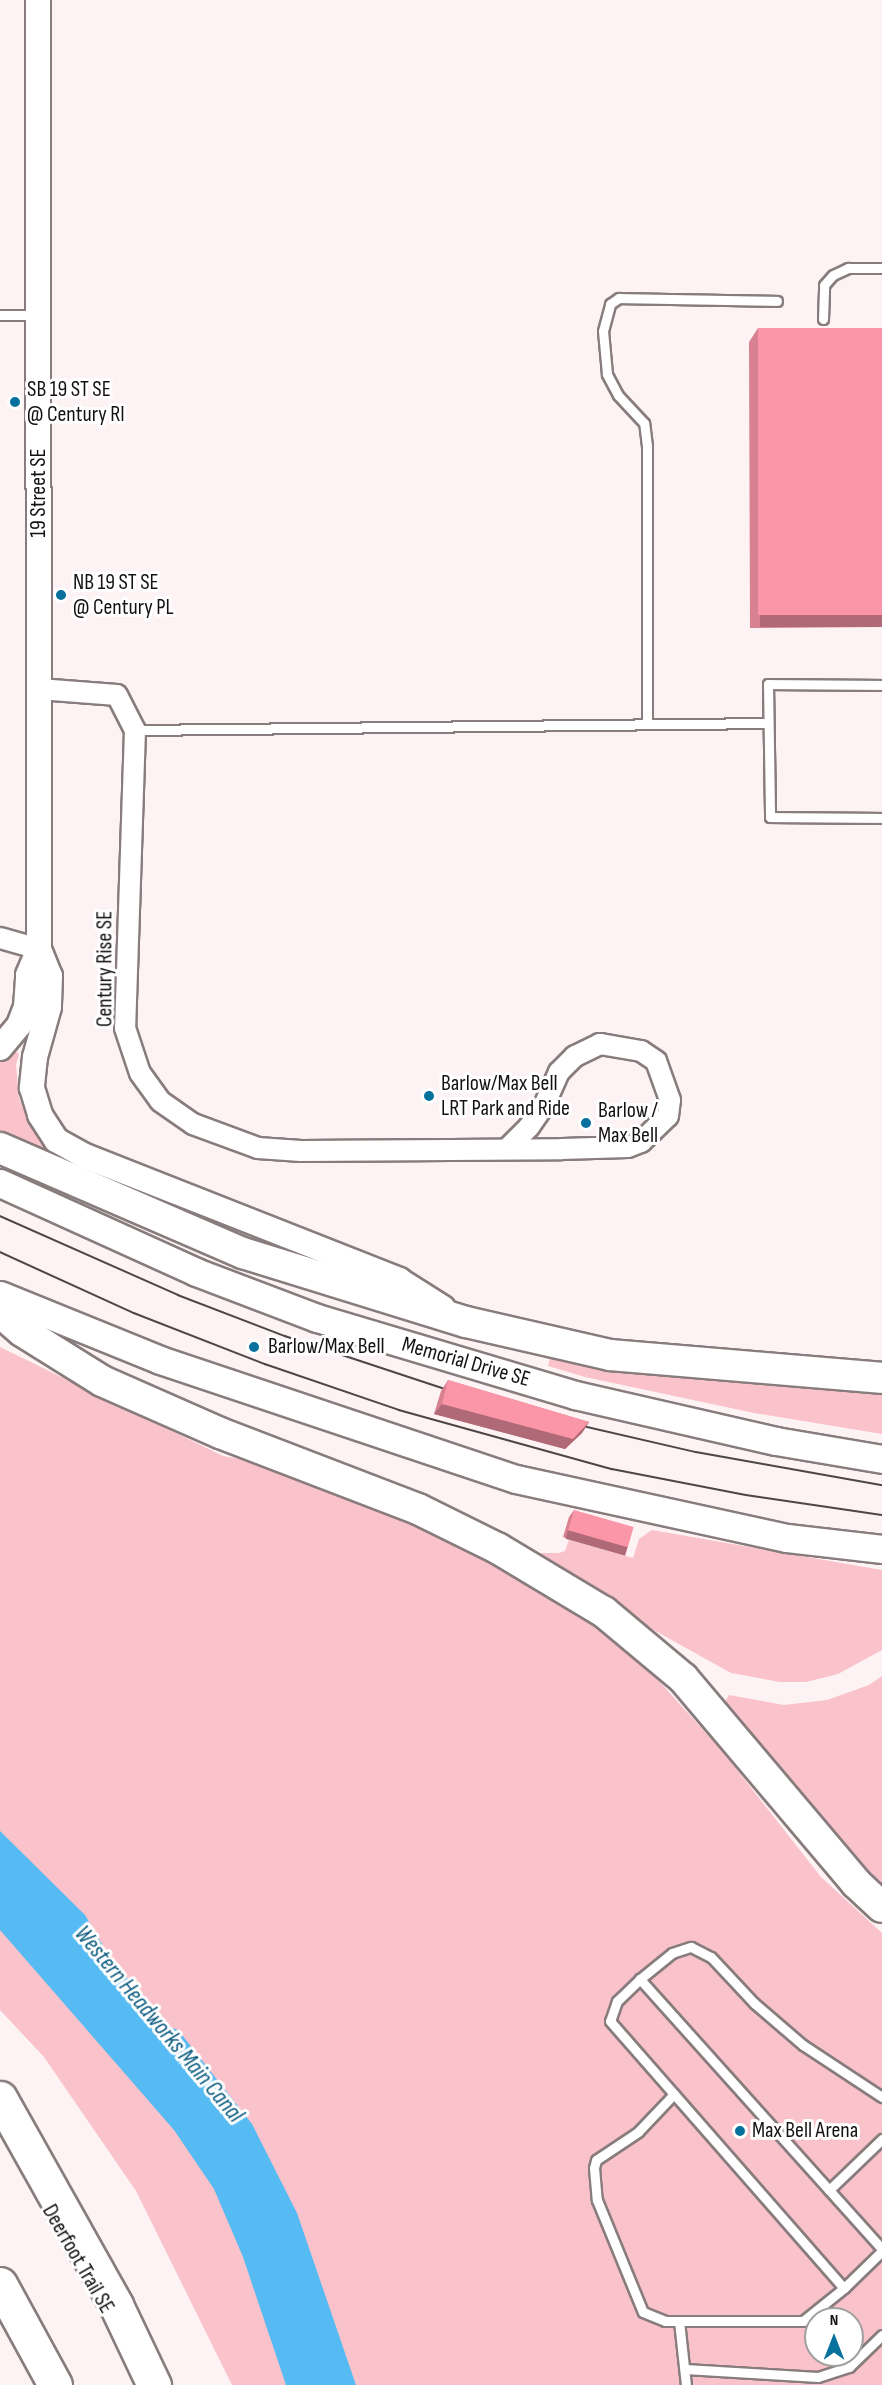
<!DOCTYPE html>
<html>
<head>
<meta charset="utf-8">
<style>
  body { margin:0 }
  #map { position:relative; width:882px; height:2385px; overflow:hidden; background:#fdf3f4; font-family:"Sofia Sans Condensed",sans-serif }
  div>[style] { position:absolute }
  .green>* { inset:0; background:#fac2ca }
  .water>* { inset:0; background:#55bbf2 }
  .roads { filter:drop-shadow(2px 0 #887c7d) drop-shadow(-2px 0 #887c7d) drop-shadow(0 2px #887c7d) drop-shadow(0 -2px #887c7d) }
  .service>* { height:9px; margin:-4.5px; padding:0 4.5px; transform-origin:4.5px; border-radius:4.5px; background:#fff }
  .minor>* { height:20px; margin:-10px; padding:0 10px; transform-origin:10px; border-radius:10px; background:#fff }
  .tertiary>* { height:24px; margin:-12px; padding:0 12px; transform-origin:12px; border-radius:12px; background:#fff }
  .secondary>* { height:27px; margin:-13.5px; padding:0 13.5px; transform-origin:13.5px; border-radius:13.5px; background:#fff }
  .primary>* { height:30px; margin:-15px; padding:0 15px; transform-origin:15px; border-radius:15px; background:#fff }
  .motorway>* { height:33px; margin:-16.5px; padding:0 16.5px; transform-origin:16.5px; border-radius:16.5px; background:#fff }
  .tram>* { height:1.5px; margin:-0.75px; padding:0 0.75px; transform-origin:0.75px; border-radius:0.75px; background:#4c4747 }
  .wall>* { inset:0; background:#d88190 }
  .shaded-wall>* { inset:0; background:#b06976; transform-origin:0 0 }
  .building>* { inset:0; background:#fb96a8; transform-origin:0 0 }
  .dots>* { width:16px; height:16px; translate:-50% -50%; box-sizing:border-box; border:3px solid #fff; border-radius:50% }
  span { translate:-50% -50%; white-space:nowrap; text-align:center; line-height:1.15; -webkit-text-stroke:6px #fff; paint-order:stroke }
  .poi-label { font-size:22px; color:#151111 }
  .left { translate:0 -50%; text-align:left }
  .street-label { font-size:22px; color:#151111 }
  .water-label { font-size:24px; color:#0c5c81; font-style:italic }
  .north { position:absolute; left:804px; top:2307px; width:60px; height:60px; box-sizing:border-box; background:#fff; border:2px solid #a1a0a0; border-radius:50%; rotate:0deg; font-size:16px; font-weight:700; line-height:24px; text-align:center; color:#151111 }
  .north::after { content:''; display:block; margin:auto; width:21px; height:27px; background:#07719d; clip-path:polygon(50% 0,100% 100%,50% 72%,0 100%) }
</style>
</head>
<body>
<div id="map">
  <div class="green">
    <i style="clip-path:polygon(13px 1050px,19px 1054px,16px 1065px,19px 1098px,29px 1123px,47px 1147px,43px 1153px,0 1133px,0 1061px)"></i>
    <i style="clip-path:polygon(evenodd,0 1347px,223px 1456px,281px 1466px,475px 1553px,587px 1620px,659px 1681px,723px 1752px,821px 1877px,882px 1933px,882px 2385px,232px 2385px,136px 2191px,44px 2057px,0 2010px,0 1347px,816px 2319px,852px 2319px,852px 2355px,816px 2355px,816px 2319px)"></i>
    <i style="clip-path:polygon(550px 1357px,670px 1377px,882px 1393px,882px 1434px,754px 1413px,585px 1377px,548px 1366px)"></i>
    <i style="clip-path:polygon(652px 1530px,882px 1570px,882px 1650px,838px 1674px,806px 1682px,780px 1682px,731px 1673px,650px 1628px,536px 1553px,559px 1553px,565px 1551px,569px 1540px,633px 1558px,639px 1539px)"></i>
    <i style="clip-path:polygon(882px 1676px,882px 1894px,723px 1705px,729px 1695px,784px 1705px,827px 1700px,869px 1685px)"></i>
  </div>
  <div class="water">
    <i style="clip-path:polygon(0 1831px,85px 1915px,107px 1953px,164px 2025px,178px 2030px,252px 2124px,297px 2213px,356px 2385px,286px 2385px,243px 2257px,214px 2189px,174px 2130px,0 1930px)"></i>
  </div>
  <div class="roads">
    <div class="service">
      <i style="left:0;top:315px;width:36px"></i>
      <i style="left:823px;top:319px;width:34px;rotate:-88deg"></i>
      <i style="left:824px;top:285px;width:13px;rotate:-48deg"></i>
      <i style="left:833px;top:275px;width:17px;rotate:-25deg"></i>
      <i style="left:848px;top:268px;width:34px"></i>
      <i style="left:882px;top:685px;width:114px;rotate:-179.5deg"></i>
      <i style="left:768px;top:684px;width:133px;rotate:89.1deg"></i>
      <i style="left:770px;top:817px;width:112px;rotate:0.5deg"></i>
      <i style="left:647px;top:724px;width:278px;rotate:-90deg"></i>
      <i style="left:647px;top:446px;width:23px;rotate:-97deg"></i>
      <i style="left:644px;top:423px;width:38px;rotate:-133deg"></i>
      <i style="left:618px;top:395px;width:24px;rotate:-118deg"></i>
      <i style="left:607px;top:374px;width:43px;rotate:-95.3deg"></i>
      <i style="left:603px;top:331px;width:28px;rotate:-75deg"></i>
      <i style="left:610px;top:304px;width:11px;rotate:-34deg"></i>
      <i style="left:619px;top:298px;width:158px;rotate:1.1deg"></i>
      <i style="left:135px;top:730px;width:633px;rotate:-0.63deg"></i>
      <i style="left:640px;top:1979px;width:41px;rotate:-39.1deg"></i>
      <i style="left:672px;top:1953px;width:20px;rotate:-18deg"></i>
      <i style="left:691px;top:1947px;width:22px;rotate:27deg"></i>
      <i style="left:711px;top:1957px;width:63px;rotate:46.9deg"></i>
      <i style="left:754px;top:2003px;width:65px;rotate:40.6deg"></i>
      <i style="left:803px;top:2045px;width:95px;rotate:33.4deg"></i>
      <i style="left:674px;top:2094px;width:52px;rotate:133.5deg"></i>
      <i style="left:638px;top:2132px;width:50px;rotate:146.3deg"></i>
      <i style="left:596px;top:2160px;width:8px;rotate:104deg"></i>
      <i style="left:594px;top:2168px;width:32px;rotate:85deg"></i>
      <i style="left:597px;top:2200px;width:121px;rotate:67.7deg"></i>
      <i style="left:643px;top:2312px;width:24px;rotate:22deg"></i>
      <i style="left:665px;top:2321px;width:138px"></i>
      <i style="left:803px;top:2321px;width:53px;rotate:-38.8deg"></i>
      <i style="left:829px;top:2190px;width:74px;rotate:-43.9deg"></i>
      <i style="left:882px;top:2249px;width:363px;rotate:-131.9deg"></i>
      <i style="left:640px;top:1979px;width:32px;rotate:136deg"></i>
      <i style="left:617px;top:2001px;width:21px;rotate:109deg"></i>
      <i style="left:610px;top:2021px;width:355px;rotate:48.8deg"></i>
      <i style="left:844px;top:2288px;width:53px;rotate:-44.2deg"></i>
      <i style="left:679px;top:2321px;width:64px;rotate:83.8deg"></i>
      <i style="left:685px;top:2369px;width:133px;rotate:3.4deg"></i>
      <i style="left:818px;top:2377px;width:33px;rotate:-18deg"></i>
      <i style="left:849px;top:2367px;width:46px;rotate:-44.1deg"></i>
    </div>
    <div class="minor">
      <i style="left:39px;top:689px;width:78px;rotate:4.4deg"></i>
      <i style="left:117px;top:695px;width:39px;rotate:63deg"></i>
      <i style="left:135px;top:730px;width:298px;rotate:91.9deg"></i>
      <i style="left:125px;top:1028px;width:47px;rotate:71.6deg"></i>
      <i style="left:140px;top:1073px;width:34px;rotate:54deg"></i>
      <i style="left:160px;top:1101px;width:40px;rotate:34.9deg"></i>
      <i style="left:193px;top:1124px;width:69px;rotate:20.3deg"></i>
      <i style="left:258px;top:1148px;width:43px;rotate:4deg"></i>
      <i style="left:301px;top:1151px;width:261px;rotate:-0.4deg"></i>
      <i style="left:562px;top:1149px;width:66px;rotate:-1.7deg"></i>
      <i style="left:628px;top:1147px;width:14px;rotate:-21deg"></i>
      <i style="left:641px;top:1142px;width:37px;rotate:-44deg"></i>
      <i style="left:668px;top:1116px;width:16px;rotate:-83deg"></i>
      <i style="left:670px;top:1100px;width:41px;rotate:-109.7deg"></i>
      <i style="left:656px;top:1061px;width:18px;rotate:-146deg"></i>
      <i style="left:641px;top:1051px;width:42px;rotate:-170.3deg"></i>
      <i style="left:600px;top:1044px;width:28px;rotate:154deg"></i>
      <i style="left:575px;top:1056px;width:23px;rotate:135deg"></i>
      <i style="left:559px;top:1072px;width:35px;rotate:114deg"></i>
      <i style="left:545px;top:1104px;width:28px;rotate:125deg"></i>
      <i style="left:529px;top:1127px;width:31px;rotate:135deg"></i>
      <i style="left:0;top:938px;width:41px;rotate:15.8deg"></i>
    </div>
    <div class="tertiary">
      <i style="left:38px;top:0;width:949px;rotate:89.94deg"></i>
      <i style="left:39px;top:949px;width:29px;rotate:68deg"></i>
      <i style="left:50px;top:976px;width:31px;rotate:92deg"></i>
      <i style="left:49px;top:1007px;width:52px;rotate:105.6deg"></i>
      <i style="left:35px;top:1057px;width:31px;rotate:96deg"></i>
      <i style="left:32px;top:1088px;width:28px;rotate:73deg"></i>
      <i style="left:40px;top:1115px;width:30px;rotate:57deg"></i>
      <i style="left:56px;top:1140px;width:33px;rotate:29deg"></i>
      <i style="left:85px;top:1156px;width:338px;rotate:21.5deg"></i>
      <i style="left:399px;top:1280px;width:52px;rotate:32.5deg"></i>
      <i style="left:0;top:1048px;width:30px;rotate:-50deg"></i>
      <i style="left:19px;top:1025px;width:19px;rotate:-69deg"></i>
      <i style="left:26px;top:1007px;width:32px;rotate:-86deg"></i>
      <i style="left:28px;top:975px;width:28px;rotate:-67deg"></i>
    </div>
    <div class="secondary">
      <i style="left:0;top:1183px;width:215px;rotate:24.4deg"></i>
      <i style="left:196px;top:1272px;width:129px;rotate:20.8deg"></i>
      <i style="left:317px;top:1318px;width:269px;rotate:16.6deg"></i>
      <i style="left:575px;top:1395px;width:206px;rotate:12.9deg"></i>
      <i style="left:776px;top:1441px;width:108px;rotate:9.6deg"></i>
      <i style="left:0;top:1295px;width:173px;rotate:22.1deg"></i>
      <i style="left:160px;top:1360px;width:375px;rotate:18.5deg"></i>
      <i style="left:516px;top:1479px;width:277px;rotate:12.3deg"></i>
      <i style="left:787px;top:1538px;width:96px;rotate:6.6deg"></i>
    </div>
    <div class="primary">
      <i style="left:0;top:1148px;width:265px;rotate:23.4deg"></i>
      <i style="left:243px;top:1253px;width:233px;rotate:17.2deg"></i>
      <i style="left:466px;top:1322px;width:148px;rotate:12.9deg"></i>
      <i style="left:610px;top:1355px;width:273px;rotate:4.8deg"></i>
      <i style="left:0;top:1312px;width:29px;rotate:41deg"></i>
      <i style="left:22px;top:1331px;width:94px;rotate:32deg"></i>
      <i style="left:102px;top:1381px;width:129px;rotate:23.8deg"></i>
      <i style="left:220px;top:1433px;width:212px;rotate:21deg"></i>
      <i style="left:418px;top:1509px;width:90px;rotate:26.3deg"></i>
      <i style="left:499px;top:1549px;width:122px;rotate:31deg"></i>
      <i style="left:604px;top:1612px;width:103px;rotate:39.9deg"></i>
      <i style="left:683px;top:1678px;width:268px;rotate:49.8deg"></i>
      <i style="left:856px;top:1883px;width:35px;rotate:43deg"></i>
    </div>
    <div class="motorway">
      <i style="left:0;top:2098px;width:237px;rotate:60.7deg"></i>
      <i style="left:116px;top:2305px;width:89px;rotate:64.6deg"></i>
      <i style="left:0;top:2284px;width:115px;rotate:61.4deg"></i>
    </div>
  </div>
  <div class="tram">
    <i style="left:0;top:1216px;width:195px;rotate:23.9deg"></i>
    <i style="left:178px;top:1295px;width:115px;rotate:21deg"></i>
    <i style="left:285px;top:1336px;width:181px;rotate:18.3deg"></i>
    <i style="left:0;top:1252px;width:147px;rotate:24.5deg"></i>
    <i style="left:134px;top:1313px;width:141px;rotate:21.3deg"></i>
    <i style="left:265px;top:1364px;width:142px;rotate:18.9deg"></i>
    <i style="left:399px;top:1410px;width:221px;rotate:15.5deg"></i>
    <i style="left:612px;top:1469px;width:136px;rotate:11deg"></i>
    <i style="left:746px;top:1495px;width:137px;rotate:8.4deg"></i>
    <i style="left:570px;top:1423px;width:129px;rotate:13deg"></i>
    <i style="left:696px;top:1452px;width:189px;rotate:10.1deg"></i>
  </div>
  <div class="wall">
    <i style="clip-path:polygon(758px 328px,882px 627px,750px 628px,749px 342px)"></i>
    <i style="clip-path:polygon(448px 1380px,589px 1422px,582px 1433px,565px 1449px,434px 1414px,441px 1391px)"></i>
    <i style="clip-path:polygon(574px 1510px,628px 1547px,623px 1554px,563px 1537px,569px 1517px)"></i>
  </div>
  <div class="shaded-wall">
    <i style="left:882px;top:614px;width:13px;height:122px;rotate:90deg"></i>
    <i style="clip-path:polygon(442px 1404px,589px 1422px,582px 1433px,565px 1449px,434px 1414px)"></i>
    <i style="left:568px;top:1530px;width:62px;height:9px;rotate:16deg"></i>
  </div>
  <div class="building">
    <i style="left:758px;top:328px;width:124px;height:287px"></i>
    <i style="clip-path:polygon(448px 1380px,589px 1422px,573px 1439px,442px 1404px)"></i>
    <i style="left:574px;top:1510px;width:62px;height:21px;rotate:16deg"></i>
  </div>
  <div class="dots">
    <i style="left:15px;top:402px;background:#07719d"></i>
    <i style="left:61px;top:595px;background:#07719d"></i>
    <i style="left:429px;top:1096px;background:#07719d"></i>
    <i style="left:586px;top:1123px;background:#07719d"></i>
    <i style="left:254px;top:1347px;background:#07719d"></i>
    <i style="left:740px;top:2131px;background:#07719d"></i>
  </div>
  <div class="poi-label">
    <span class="left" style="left:27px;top:402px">SB 19 ST SE<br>@ Century RI</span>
    <span class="left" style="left:73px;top:595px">NB 19 ST SE<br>@ Century PL</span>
    <span class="left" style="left:441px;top:1096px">Barlow/Max Bell<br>LRT Park and Ride</span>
    <span class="left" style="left:598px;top:1123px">Barlow /<br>Max Bell</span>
    <span class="left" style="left:268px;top:1347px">Barlow/Max Bell</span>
    <span class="left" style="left:752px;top:2131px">Max Bell Arena</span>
  </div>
  <div class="street-label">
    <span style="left:39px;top:493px;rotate:-90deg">19 Street SE</span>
    <span style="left:105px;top:969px;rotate:-90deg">Century Rise SE</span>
    <span style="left:466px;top:1362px;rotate:16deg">Memorial Drive SE</span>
    <span style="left:78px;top:2259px;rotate:60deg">Deerfoot Trail SE</span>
  </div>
  <div class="water-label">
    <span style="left:159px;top:2024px;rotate:50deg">Western Headworks Main Canal</span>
  </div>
  <div class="north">N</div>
</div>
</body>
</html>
